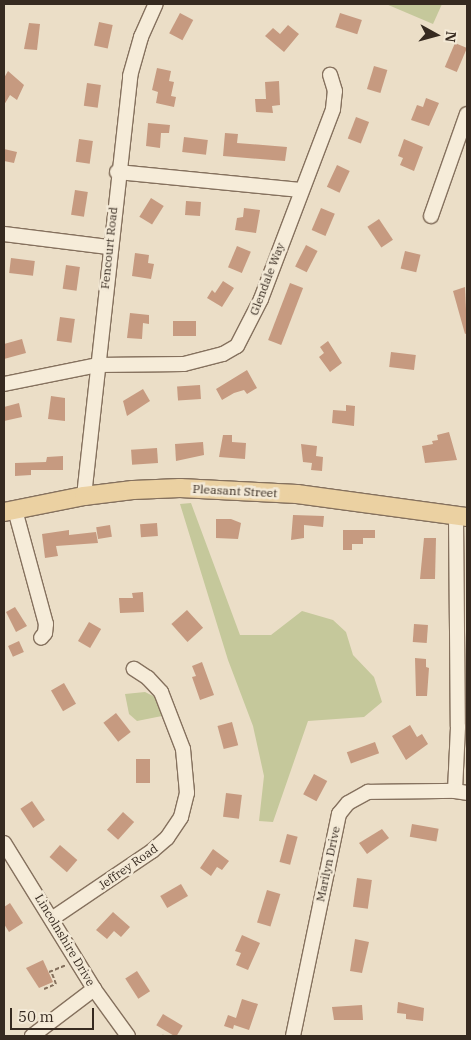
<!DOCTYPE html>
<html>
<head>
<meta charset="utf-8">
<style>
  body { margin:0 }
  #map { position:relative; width:471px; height:1040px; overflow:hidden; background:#ebdec7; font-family:"IBM Plex Serif",serif }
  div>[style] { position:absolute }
  .green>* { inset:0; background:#c5c89b }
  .building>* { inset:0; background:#c69a80; transform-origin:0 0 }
  .path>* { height:2px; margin-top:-1px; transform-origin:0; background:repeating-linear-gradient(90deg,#85715e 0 4px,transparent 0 6.5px) }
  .roads { filter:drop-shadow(1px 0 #85715e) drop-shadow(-1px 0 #85715e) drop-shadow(0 1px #85715e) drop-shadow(0 -1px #85715e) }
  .minor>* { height:14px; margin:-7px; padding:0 7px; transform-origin:7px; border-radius:7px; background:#f6ecd9 }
  .major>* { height:18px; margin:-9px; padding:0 9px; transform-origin:9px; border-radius:9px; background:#ebd1a2 }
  span { translate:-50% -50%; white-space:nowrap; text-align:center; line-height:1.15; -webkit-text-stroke:5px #f3e9d6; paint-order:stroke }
  .street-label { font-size:12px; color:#362a20 }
  .frame { position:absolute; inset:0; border:5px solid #362a20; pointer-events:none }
  .north { position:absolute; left:411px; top:10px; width:50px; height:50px; -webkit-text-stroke:4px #f3e9d6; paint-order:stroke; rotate:97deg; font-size:14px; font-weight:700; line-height:20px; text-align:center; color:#362a20 }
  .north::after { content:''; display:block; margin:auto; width:18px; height:22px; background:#362a20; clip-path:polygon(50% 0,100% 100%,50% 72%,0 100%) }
  .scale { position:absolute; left:10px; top:1008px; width:84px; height:22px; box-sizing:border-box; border:2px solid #362a20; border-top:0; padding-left:6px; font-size:15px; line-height:18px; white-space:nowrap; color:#362a20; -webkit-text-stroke:4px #f3e9d6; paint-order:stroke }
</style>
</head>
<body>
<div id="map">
  <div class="green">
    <i style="clip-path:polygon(386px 4px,442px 4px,433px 24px)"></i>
    <i style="clip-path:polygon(191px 503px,240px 635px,271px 635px,302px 611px,333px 620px,346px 632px,353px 655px,374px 677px,382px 702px,364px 717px,308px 721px,273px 822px,259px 821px,264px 776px,253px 726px,228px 660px,180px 504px)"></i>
    <i style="clip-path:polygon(145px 692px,155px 697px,162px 716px,137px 721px,129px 714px,125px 694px)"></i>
  </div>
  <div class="building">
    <i style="left:180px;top:13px;width:15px;height:23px;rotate:28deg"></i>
    <i style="left:340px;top:13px;width:23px;height:15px;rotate:18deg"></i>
    <i style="left:99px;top:22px;width:14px;height:24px;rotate:12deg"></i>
    <i style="clip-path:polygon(29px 23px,40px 24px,37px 50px,24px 49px)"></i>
    <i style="clip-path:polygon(288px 25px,299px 34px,284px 52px,265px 36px,273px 28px,280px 34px)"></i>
    <i style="left:455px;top:43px;width:13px;height:26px;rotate:23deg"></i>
    <i style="left:374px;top:66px;width:14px;height:24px;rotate:17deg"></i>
    <i style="clip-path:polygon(157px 68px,171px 71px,169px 81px,174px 82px,171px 96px,176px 97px,174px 107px,156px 103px,158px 92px,152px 90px)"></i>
    <i style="clip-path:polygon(8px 71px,24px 85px,17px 100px,10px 95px,4px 105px,4px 78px)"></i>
    <i style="clip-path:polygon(279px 81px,280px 105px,272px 106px,273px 113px,256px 112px,255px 99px,266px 99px,265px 82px)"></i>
    <i style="left:87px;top:83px;width:14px;height:23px;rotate:8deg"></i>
    <i style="clip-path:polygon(426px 98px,439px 103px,429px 126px,411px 120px,417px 105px,423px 107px)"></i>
    <i style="left:356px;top:117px;width:14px;height:23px;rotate:21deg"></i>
    <i style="clip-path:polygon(148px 123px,170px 125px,169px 133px,161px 133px,160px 148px,146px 146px)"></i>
    <i style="clip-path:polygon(225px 133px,238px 134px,237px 143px,287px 147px,285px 161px,223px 156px)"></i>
    <i style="left:184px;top:137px;width:24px;height:15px;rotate:7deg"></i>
    <i style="left:79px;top:139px;width:14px;height:23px;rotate:8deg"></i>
    <i style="clip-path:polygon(404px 139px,423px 147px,414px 171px,400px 165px,403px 158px,398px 156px)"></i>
    <i style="clip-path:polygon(4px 149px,17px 152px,14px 163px,4px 161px)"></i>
    <i style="left:337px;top:165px;width:14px;height:24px;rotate:25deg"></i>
    <i style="left:75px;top:190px;width:13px;height:25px;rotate:9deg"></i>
    <i style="left:151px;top:198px;width:15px;height:22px;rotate:32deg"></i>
    <i style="left:186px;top:201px;width:15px;height:14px;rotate:4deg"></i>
    <i style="clip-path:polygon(244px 208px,260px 210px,256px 233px,235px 230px,237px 218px,243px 217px)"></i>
    <i style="left:321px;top:208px;width:15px;height:24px;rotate:23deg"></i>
    <i style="left:379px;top:219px;width:25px;height:14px;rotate:56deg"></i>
    <i style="left:306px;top:245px;width:13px;height:24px;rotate:27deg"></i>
    <i style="left:237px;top:246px;width:15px;height:23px;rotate:23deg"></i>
    <i style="left:405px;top:251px;width:16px;height:18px;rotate:14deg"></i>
    <i style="clip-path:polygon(135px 253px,149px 255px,148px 263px,154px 264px,151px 279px,132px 276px)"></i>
    <i style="left:11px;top:258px;width:24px;height:15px;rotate:7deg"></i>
    <i style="left:66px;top:265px;width:14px;height:24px;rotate:8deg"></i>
    <i style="clip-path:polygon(223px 281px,234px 288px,222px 307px,207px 298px,212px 290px,215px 293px)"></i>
    <i style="left:290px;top:283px;width:14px;height:61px;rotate:21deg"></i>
    <i style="clip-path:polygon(465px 287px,467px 333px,465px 334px,453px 291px)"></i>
    <i style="clip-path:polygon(130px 313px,149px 315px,149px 324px,143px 323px,142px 339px,127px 338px)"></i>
    <i style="left:60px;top:317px;width:15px;height:24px;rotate:8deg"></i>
    <i style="left:196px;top:321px;width:15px;height:23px;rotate:90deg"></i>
    <i style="clip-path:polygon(22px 339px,26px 353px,4px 359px,4px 344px)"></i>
    <i style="clip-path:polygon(328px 341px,342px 363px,330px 372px,319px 357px,324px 353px,320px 347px)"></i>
    <i style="left:391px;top:352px;width:25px;height:15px;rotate:7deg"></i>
    <i style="clip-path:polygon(247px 370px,257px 388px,247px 394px,244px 390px,234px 393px,222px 400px,216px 389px)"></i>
    <i style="left:200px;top:385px;width:14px;height:23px;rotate:86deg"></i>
    <i style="clip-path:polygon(143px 389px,150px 401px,127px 416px,123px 401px)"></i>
    <i style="clip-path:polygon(51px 396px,65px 398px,65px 421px,48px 419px)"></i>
    <i style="clip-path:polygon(19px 403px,22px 417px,4px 421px,4px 407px)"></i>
    <i style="clip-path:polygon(346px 405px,355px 406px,354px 426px,332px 423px,333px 410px,346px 411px)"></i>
    <i style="clip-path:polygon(449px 432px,457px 460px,425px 463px,422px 446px,433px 444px,432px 441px,438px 440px,437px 435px)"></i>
    <i style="clip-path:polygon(223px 435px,232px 435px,232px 442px,246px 443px,245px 459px,219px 457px)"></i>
    <i style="clip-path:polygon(203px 442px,204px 455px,176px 461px,175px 444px)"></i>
    <i style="clip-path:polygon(301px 444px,317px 446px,316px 456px,323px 457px,322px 471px,311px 470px,312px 463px,303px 462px)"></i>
    <i style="left:157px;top:448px;width:15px;height:26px;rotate:86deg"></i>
    <i style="clip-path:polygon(63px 456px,63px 470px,31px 470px,31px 475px,15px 476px,15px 463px,46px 462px,47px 457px)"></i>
    <i style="clip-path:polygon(293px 515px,324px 516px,323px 527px,304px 525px,304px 538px,291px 540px)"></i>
    <i style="clip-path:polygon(216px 519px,231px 519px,241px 523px,238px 539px,216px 538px)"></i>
    <i style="left:157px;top:523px;width:13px;height:17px;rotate:86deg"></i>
    <i style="left:110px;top:525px;width:12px;height:14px;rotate:81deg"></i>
    <i style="clip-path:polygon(69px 530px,69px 535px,96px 532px,98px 543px,56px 546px,58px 556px,45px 558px,42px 534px)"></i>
    <i style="clip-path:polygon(343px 530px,375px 530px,375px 538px,363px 538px,363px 544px,352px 544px,352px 550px,343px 550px)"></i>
    <i style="clip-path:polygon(424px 538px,436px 538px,435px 579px,420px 579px)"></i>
    <i style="clip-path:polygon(143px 592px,144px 612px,120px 613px,119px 598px,133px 598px,132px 593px)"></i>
    <i style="clip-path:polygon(15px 607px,27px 626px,16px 632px,6px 612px)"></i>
    <i style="left:187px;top:610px;width:24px;height:21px;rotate:48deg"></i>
    <i style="left:89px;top:622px;width:14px;height:22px;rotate:30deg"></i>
    <i style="left:414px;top:624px;width:14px;height:18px;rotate:4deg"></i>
    <i style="left:19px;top:641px;width:12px;height:12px;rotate:66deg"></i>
    <i style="clip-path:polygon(415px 658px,426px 659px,426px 667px,429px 668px,427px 696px,416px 696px)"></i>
    <i style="clip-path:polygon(202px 662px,214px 695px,200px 700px,192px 677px,196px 676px,192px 666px)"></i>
    <i style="left:64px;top:683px;width:24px;height:15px;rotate:60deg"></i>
    <i style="left:116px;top:713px;width:24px;height:16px;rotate:52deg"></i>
    <i style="left:232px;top:722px;width:24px;height:15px;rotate:75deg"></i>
    <i style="clip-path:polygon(410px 725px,417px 737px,422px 734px,428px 744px,406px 760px,392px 736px)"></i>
    <i style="left:375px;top:742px;width:12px;height:30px;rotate:70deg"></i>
    <i style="left:136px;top:759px;width:14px;height:24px"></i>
    <i style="left:314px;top:774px;width:15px;height:23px;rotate:28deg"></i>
    <i style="left:226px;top:793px;width:16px;height:24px;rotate:7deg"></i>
    <i style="left:32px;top:801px;width:23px;height:14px;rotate:56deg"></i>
    <i style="left:123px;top:812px;width:15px;height:24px;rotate:42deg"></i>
    <i style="left:412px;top:824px;width:27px;height:13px;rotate:10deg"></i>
    <i style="clip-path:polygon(382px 829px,389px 838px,367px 854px,359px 843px)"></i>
    <i style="left:287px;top:834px;width:11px;height:29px;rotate:15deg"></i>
    <i style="left:60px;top:845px;width:23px;height:16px;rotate:41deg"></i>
    <i style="clip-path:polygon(213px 849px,229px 861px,222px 870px,217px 867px,211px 876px,200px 868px)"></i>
    <i style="left:357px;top:878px;width:15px;height:29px;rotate:8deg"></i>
    <i style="left:181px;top:884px;width:14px;height:24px;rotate:60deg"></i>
    <i style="left:267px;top:890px;width:14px;height:34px;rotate:17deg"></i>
    <i style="clip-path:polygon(10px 903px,23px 923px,9px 932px,4px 924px,4px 907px)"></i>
    <i style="clip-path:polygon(113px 912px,130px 927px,121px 937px,114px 931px,107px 939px,96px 930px)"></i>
    <i style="clip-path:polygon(242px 935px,260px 943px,248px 970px,236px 965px,241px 953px,235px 951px)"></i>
    <i style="clip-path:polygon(355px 939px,369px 942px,362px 973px,350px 971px)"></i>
    <i style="clip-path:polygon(43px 960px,53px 982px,39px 988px,26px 968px)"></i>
    <i style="left:137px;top:971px;width:24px;height:14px;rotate:57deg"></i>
    <i style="clip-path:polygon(242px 999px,258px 1004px,249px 1030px,234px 1025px,233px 1029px,224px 1026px,228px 1015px,236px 1018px)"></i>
    <i style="clip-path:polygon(398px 1002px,424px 1008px,423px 1021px,406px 1019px,406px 1014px,397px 1013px)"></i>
    <i style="clip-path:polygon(362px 1005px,363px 1020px,334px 1020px,332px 1007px)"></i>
    <i style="left:163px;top:1014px;width:23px;height:13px;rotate:31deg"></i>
  </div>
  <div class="path">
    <i style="left:49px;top:972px;width:18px;rotate:-22deg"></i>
    <i style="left:44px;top:989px;width:13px;rotate:-23deg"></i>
    <i style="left:56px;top:984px;width:14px;rotate:-111deg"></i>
    <i style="left:163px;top:1036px;width:1px;rotate:-45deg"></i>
  </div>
  <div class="roads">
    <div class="minor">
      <i style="left:117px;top:172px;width:185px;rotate:5.6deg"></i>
      <i style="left:431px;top:216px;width:108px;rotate:-70.6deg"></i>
      <i style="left:4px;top:234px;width:106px;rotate:7.1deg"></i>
      <i style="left:4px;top:384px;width:95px;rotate:-11.5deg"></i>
      <i style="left:97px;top:365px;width:87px;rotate:-0.7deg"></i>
      <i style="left:184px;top:364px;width:40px;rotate:-14.4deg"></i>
      <i style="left:223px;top:354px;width:16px;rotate:-30deg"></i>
      <i style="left:237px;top:346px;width:53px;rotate:-62.9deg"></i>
      <i style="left:261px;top:299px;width:203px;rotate:-69.2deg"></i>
      <i style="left:333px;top:109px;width:18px;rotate:-84deg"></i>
      <i style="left:335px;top:91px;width:17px;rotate:-107deg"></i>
      <i style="left:84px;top:496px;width:423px;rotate:-83.7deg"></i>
      <i style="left:130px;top:76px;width:41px;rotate:-74.2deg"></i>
      <i style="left:141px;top:37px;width:36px;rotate:-66deg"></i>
      <i style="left:15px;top:510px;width:118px;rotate:74.8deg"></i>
      <i style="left:46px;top:624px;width:9px;rotate:96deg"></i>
      <i style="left:45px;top:633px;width:6px;rotate:129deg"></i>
      <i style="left:456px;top:516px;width:211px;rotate:89.5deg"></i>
      <i style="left:458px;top:727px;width:64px;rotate:92.7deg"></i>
      <i style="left:455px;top:791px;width:12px;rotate:9deg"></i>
      <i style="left:4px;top:843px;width:172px;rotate:58.3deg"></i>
      <i style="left:94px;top:989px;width:58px;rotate:54.1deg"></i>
      <i style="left:53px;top:918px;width:120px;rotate:-34.1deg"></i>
      <i style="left:152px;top:851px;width:20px;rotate:-41deg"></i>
      <i style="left:167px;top:838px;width:25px;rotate:-56deg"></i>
      <i style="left:181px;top:817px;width:25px;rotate:-76deg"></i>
      <i style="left:187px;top:793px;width:44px;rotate:-95.2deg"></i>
      <i style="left:183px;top:749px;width:61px;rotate:-111.1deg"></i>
      <i style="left:161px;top:692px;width:19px;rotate:-133deg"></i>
      <i style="left:148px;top:678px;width:17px;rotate:-147deg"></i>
      <i style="left:32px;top:1036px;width:78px;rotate:-37.2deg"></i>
      <i style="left:293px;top:1036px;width:227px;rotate:-78.3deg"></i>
      <i style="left:339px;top:814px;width:14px;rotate:-51deg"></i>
      <i style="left:348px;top:803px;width:23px;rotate:-29deg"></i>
      <i style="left:368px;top:792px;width:87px;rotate:-0.7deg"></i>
    </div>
    <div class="major">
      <i style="left:4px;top:512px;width:82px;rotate:-11.3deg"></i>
      <i style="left:84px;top:496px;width:49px;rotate:-7deg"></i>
      <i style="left:133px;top:490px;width:47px;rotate:-2.4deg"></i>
      <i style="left:180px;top:488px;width:117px;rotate:2.9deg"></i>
      <i style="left:297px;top:494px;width:172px;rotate:7.7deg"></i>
    </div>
  </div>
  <div class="street-label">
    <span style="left:109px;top:248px;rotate:-84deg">Fencourt Road</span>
    <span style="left:267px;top:279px;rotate:-69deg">Glendale Way</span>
    <span style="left:235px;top:491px;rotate:3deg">Pleasant Street</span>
    <span style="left:328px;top:864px;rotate:-78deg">Marilyn Drive</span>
    <span style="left:128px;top:867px;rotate:-35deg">Jeffrey Road</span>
    <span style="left:65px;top:940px;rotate:59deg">Lincolnshire Drive</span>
  </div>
  <div class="frame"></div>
  <div class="north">N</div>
  <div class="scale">50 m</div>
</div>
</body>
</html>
